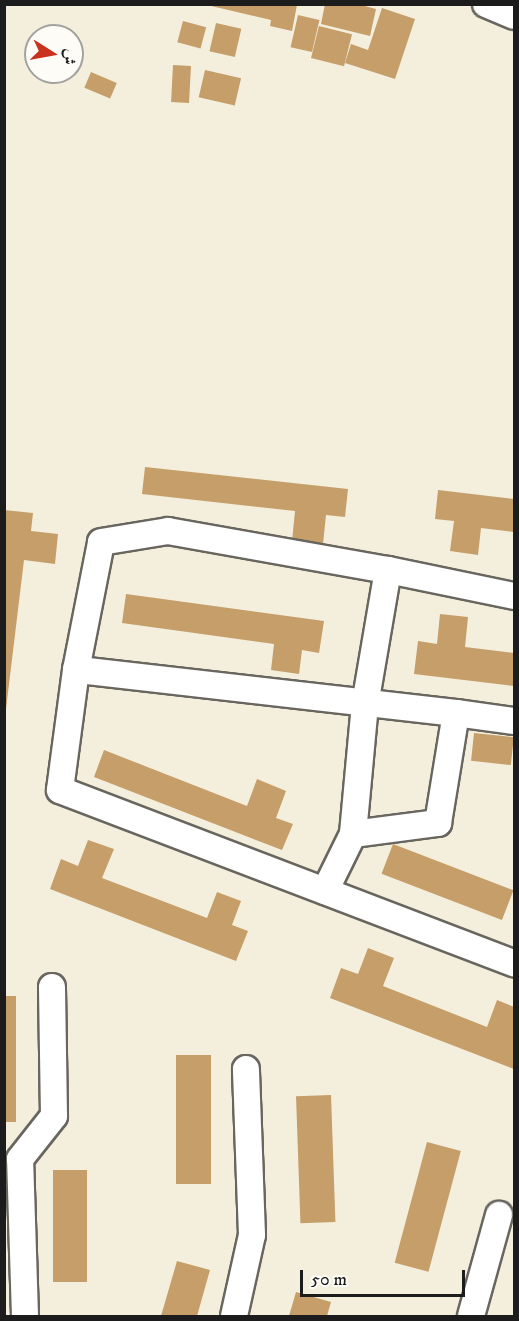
<!DOCTYPE html>
<html>
<head>
<meta charset="utf-8">
<style>
  body { margin:0 }
  #map { position:relative; width:519px; height:1321px; overflow:hidden; background:#f4efdc; font-family:"IM FELL DW Pica",Amiri,serif }
  div>[style] { position:absolute }
  .building>* { inset:0; background:#c69e69; transform-origin:0 0 }
  .roads { filter:drop-shadow(2px 0 #68665f) drop-shadow(-2px 0 #68665f) drop-shadow(0 2px #68665f) drop-shadow(0 -2px #68665f) }
  .minor>* { height:26px; margin:-13px; padding:0 13px; transform-origin:13px; border-radius:13px; background:#fff }
  span { translate:-50% -50%; white-space:nowrap; text-align:center; line-height:1.15; -webkit-text-stroke:4.5px #fdfcf7; paint-order:stroke }
  .frame { position:absolute; inset:0; border:6px solid #1c1c1c; pointer-events:none }
  .north { position:absolute; left:24px; top:24px; width:60px; height:60px; box-sizing:border-box; background:#fdfcf7; border:2px solid #a3a29f; border-radius:50%; rotate:101deg; font-size:16px; font-weight:700; line-height:24px; text-align:center; color:#1c1c1c }
  .north::after { content:''; display:block; margin:auto; width:21px; height:27px; background:#c8321e; clip-path:polygon(50% 0,100% 100%,50% 72%,0 100%) }
  .scale { position:absolute; left:300px; top:1270px; width:165px; height:27px; box-sizing:border-box; border:3px solid #1c1c1c; border-top:0; padding-left:8px; font-size:18px; line-height:21px; white-space:nowrap; color:#1c1c1c; -webkit-text-stroke:4px #fdfcf7; paint-order:stroke }
</style>
</head>
<body>
<div id="map">
  <div class="building">
    <i style="clip-path:polygon(325px 4px,357px 4px,376px 9px,370px 36px,321px 24px)"></i>
    <i style="clip-path:polygon(207px 5px,297px 5px,292px 31px,270px 26px,271px 20px)"></i>
    <i style="clip-path:polygon(382px 8px,415px 19px,395px 79px,345px 63px,351px 44px,368px 50px)"></i>
    <i style="left:298px;top:15px;width:22px;height:33px;rotate:13deg"></i>
    <i style="left:183px;top:21px;width:24px;height:22px;rotate:15deg"></i>
    <i style="left:216px;top:23px;width:26px;height:29px;rotate:13deg"></i>
    <i style="left:319px;top:26px;width:34px;height:33px;rotate:14deg"></i>
    <i style="left:173px;top:65px;width:18px;height:37px;rotate:3deg"></i>
    <i style="left:205px;top:70px;width:37px;height:28px;rotate:13deg"></i>
    <i style="left:91px;top:72px;width:28px;height:17px;rotate:23deg"></i>
    <i style="clip-path:polygon(145px 467px,348px 489px,345px 517px,326px 515px,323px 544px,292px 541px,295px 511px,142px 494px)"></i>
    <i style="clip-path:polygon(438px 490px,514px 499px,514px 532px,481px 528px,478px 555px,450px 551px,454px 521px,435px 519px)"></i>
    <i style="clip-path:polygon(4px 510px,33px 513px,31px 531px,58px 534px,55px 564px,24px 560px,6px 709px)"></i>
    <i style="clip-path:polygon(126px 594px,324px 621px,319px 653px,302px 650px,299px 674px,271px 670px,274px 644px,122px 623px)"></i>
    <i style="clip-path:polygon(440px 614px,468px 617px,465px 647px,514px 653px,514px 686px,414px 674px,418px 641px,437px 644px)"></i>
    <i style="left:474px;top:733px;width:40px;height:28px;rotate:6deg"></i>
    <i style="clip-path:polygon(104px 750px,247px 806px,257px 779px,286px 791px,276px 818px,293px 824px,282px 850px,94px 777px)"></i>
    <i style="clip-path:polygon(88px 840px,114px 849px,102px 878px,207px 918px,217px 892px,241px 901px,232px 925px,248px 931px,236px 961px,50px 889px,61px 859px,78px 866px)"></i>
    <i style="left:393px;top:844px;width:129px;height:32px;rotate:21deg"></i>
    <i style="clip-path:polygon(368px 948px,394px 958px,383px 986px,487px 1027px,497px 1000px,514px 1007px,514px 1069px,330px 998px,341px 968px,358px 974px)"></i>
    <i style="left:4px;top:996px;width:12px;height:126px"></i>
    <i style="left:176px;top:1055px;width:35px;height:129px"></i>
    <i style="left:331px;top:1095px;width:127px;height:35px;rotate:88deg"></i>
    <i style="left:427px;top:1142px;width:35px;height:125px;rotate:15deg"></i>
    <i style="left:53px;top:1170px;width:34px;height:112px"></i>
    <i style="clip-path:polygon(177px 1261px,210px 1270px,197px 1316px,161px 1316px)"></i>
    <i style="clip-path:polygon(296px 1292px,331px 1302px,327px 1316px,289px 1316px)"></i>
  </div>
  <div class="roads">
    <div class="minor">
      <i style="left:486px;top:4px;width:30px;rotate:23deg"></i>
      <i style="left:514px;top:596px;width:129px;rotate:-168.3deg"></i>
      <i style="left:388px;top:570px;width:136px;rotate:99.7deg"></i>
      <i style="left:365px;top:704px;width:131px;rotate:95.3deg"></i>
      <i style="left:353px;top:834px;width:86px;rotate:-7.4deg"></i>
      <i style="left:438px;top:823px;width:111px;rotate:-80.7deg"></i>
      <i style="left:456px;top:713px;width:59px;rotate:7.9deg"></i>
      <i style="left:76px;top:670px;width:130px;rotate:-78.9deg"></i>
      <i style="left:101px;top:542px;width:68px;rotate:-9.3deg"></i>
      <i style="left:168px;top:531px;width:223px;rotate:10.1deg"></i>
      <i style="left:456px;top:713px;width:382px;rotate:-173.5deg"></i>
      <i style="left:76px;top:670px;width:121px;rotate:97.6deg"></i>
      <i style="left:60px;top:790px;width:486px;rotate:20.9deg"></i>
      <i style="left:325px;top:891px;width:64px;rotate:-63.8deg"></i>
      <i style="left:25px;top:1316px;width:157px;rotate:-91.8deg"></i>
      <i style="left:20px;top:1159px;width:55px;rotate:-51.7deg"></i>
      <i style="left:54px;top:1116px;width:129px;rotate:-90.9deg"></i>
      <i style="left:234px;top:1316px;width:83px;rotate:-77.5deg"></i>
      <i style="left:252px;top:1235px;width:166px;rotate:-92.1deg"></i>
      <i style="left:471px;top:1316px;width:105px;rotate:-74.5deg"></i>
    </div>
  </div>
  <div class="frame"></div>
  <div class="north">ش</div>
  <div class="scale">50 m</div>
</div>
</body>
</html>
